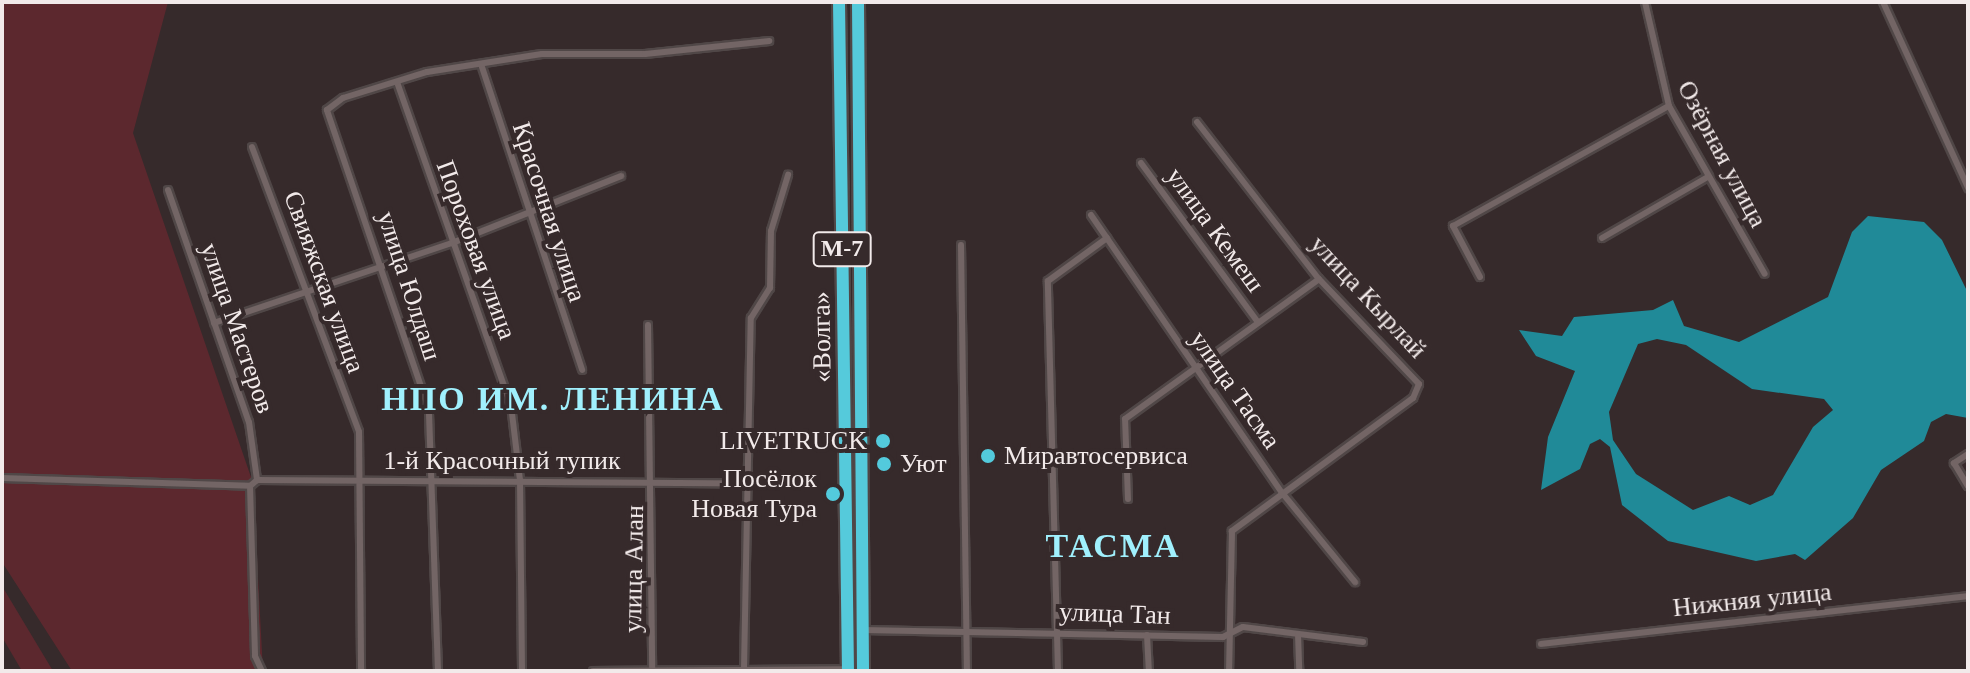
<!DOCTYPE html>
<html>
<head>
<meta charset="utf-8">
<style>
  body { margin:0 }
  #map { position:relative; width:1970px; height:673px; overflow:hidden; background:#362a2b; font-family:"Times New Roman",serif }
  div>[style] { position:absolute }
  .green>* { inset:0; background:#5c282e }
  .water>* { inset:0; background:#208a98 }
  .roads { filter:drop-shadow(2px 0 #504747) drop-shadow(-2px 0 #504747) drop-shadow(0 2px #504747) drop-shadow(0 -2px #504747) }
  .street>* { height:6px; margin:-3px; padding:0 3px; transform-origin:3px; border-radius:3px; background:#736565 }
  .highway>* { height:12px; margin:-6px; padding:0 6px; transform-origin:6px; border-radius:6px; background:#55cadb }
  .dots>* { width:22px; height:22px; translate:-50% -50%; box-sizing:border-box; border:4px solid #362a2b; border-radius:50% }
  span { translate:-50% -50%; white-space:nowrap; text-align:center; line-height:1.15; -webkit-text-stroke:8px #362a2b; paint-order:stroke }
  .shield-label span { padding:2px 6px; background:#362a2b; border:2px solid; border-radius:6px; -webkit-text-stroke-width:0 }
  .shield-label { font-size:24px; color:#f2eaea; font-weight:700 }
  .street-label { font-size:26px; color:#f2eaea }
  .poi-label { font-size:26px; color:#f2eaea }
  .right { translate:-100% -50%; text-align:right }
  .left { translate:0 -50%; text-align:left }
  .district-label { font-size:34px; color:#a0f0fd; font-weight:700; letter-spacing:2px }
  .frame { position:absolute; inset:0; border:4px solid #f2eaea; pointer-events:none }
</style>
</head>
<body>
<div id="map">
  <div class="green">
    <i style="clip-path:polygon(2px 2px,168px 2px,133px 133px,253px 483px,263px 671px,72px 671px,2px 562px)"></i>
    <i style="clip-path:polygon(2px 586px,53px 671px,22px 671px,2px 637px)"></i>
  </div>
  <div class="water">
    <i style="clip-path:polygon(evenodd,1868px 216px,1924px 222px,1942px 240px,1968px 293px,1968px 418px,1946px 414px,1931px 422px,1924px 441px,1881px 470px,1853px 518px,1805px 560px,1795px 554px,1756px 561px,1668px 541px,1622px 505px,1610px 447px,1600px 439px,1590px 444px,1580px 469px,1541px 490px,1548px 437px,1575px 371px,1536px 356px,1519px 330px,1562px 336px,1574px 317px,1653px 310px,1673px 300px,1684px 326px,1739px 342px,1828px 297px,1852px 232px,1868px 216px,1657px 339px,1686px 345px,1752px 389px,1824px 399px,1833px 410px,1813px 427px,1773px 495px,1750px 505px,1729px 496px,1693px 510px,1636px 474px,1613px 440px,1609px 412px,1638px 344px,1657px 339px)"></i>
  </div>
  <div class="roads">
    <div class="street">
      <i style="left:1645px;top:2px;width:107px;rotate:77deg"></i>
      <i style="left:1669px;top:106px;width:193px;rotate:60.3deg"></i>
      <i style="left:1883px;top:2px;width:205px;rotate:65.4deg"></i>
      <i style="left:482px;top:67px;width:319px;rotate:71.7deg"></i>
      <i style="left:397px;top:82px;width:343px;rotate:70.6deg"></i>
      <i style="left:511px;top:405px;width:76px;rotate:83.2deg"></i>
      <i style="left:520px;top:480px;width:191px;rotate:89.4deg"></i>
      <i style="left:1197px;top:122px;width:199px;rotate:52.2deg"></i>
      <i style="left:1319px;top:279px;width:145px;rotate:46.4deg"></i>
      <i style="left:1419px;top:384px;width:15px;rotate:113deg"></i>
      <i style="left:1413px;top:398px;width:225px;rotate:143.7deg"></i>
      <i style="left:1232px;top:531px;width:140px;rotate:91.2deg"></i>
      <i style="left:252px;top:147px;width:304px;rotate:69.4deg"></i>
      <i style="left:359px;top:432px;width:239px;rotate:89.5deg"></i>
      <i style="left:1141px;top:163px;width:196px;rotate:53.7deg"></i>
      <i style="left:168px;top:190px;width:246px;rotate:70.8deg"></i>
      <i style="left:249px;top:422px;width:59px;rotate:82.1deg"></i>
      <i style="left:257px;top:480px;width:9px;rotate:139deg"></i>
      <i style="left:250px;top:486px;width:170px;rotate:88.3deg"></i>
      <i style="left:255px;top:656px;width:17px;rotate:65deg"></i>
      <i style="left:1091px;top:215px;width:339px;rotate:55.5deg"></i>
      <i style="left:1283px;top:494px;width:114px;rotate:50.7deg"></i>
      <i style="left:1602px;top:238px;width:120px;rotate:-30deg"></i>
      <i style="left:961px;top:245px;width:426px;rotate:89.2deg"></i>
      <i style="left:1480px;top:277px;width:58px;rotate:-117.9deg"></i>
      <i style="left:1453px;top:226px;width:247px;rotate:-29.1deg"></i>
      <i style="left:214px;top:323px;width:251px;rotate:-18.6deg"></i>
      <i style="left:452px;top:243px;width:182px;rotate:-21.6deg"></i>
      <i style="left:648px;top:325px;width:345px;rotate:89.3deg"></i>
      <i style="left:1968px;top:454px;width:17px;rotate:147deg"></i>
      <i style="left:1954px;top:463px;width:27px;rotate:59deg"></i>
      <i style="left:2px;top:478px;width:248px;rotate:1.8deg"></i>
      <i style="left:257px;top:480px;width:489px;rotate:0.4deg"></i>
      <i style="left:1128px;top:499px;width:80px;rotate:-92.1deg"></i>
      <i style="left:1125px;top:419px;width:239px;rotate:-35.8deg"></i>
      <i style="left:863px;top:630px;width:360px;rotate:1.1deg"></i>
      <i style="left:1223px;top:637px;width:22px;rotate:-27deg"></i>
      <i style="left:1243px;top:627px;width:121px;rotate:7.1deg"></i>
      <i style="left:1298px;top:634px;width:37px;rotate:88deg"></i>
      <i style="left:1147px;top:635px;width:36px;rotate:87deg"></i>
      <i style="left:1541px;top:644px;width:430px;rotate:-6.4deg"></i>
      <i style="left:744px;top:669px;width:351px;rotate:-88.9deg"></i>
      <i style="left:751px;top:318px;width:36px;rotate:-58deg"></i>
      <i style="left:770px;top:288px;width:57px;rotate:-89deg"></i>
      <i style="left:771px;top:231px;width:59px;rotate:-73.1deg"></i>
      <i style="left:438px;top:671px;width:261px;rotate:-92deg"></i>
      <i style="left:429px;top:410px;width:317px;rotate:-108.8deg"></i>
      <i style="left:327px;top:110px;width:20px;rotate:-37deg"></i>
      <i style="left:343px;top:98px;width:88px;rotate:-17.2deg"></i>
      <i style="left:427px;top:72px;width:116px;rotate:-8.9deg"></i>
      <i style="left:542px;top:54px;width:103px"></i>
      <i style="left:645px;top:54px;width:125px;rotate:-6deg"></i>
      <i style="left:593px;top:671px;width:255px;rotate:-0.4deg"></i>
      <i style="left:1058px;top:671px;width:390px;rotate:-91.5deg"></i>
      <i style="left:1048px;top:281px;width:73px;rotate:-36.1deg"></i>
    </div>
    <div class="highway">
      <i style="left:839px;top:2px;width:669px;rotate:89.23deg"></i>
      <i style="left:858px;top:2px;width:669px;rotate:89.57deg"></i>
    </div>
  </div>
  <div class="dots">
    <i style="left:883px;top:441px;background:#53cadc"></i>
    <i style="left:988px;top:456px;background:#53cadc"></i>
    <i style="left:884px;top:464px;background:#53cadc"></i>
    <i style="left:833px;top:494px;background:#53cadc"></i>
  </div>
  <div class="shield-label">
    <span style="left:842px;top:249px">М-7</span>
  </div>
  <div class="street-label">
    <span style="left:1722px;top:154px;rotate:62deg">Озёрная улица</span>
    <span style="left:549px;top:212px;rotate:72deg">Красочная улица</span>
    <span style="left:1215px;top:230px;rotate:54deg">улица Кемеш</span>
    <span style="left:476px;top:250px;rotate:70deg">Пороховая улица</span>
    <span style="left:324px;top:282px;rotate:70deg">Свияжская улица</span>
    <span style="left:409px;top:286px;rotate:72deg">улица Юлдаш</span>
    <span style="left:1368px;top:297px;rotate:47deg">улица Кырлай</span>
    <span style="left:237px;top:328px;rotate:71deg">улица Мастеров</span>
    <span style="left:822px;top:337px;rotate:-91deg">«Волга»</span>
    <span style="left:1235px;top:390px;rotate:55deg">улица Тасма</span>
    <span style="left:502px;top:461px">1-й Красочный тупик</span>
    <span style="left:634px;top:569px;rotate:-89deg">улица Алан</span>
    <span style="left:1752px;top:600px;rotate:-6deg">Нижняя улица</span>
    <span style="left:1115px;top:614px;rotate:2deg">улица Тан</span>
  </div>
  <div class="poi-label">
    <span class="right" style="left:867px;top:441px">LIVETRUCK</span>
    <span class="left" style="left:1004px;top:456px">Миравтосервиса</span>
    <span class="left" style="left:900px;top:464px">Уют</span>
    <span class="right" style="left:817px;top:494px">Посёлок<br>Новая Тура</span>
  </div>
  <div class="district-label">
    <span style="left:553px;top:399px">НПО ИМ. ЛЕНИНА</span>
    <span style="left:1113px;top:546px">ТАСМА</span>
  </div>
  <div class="frame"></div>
</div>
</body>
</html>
